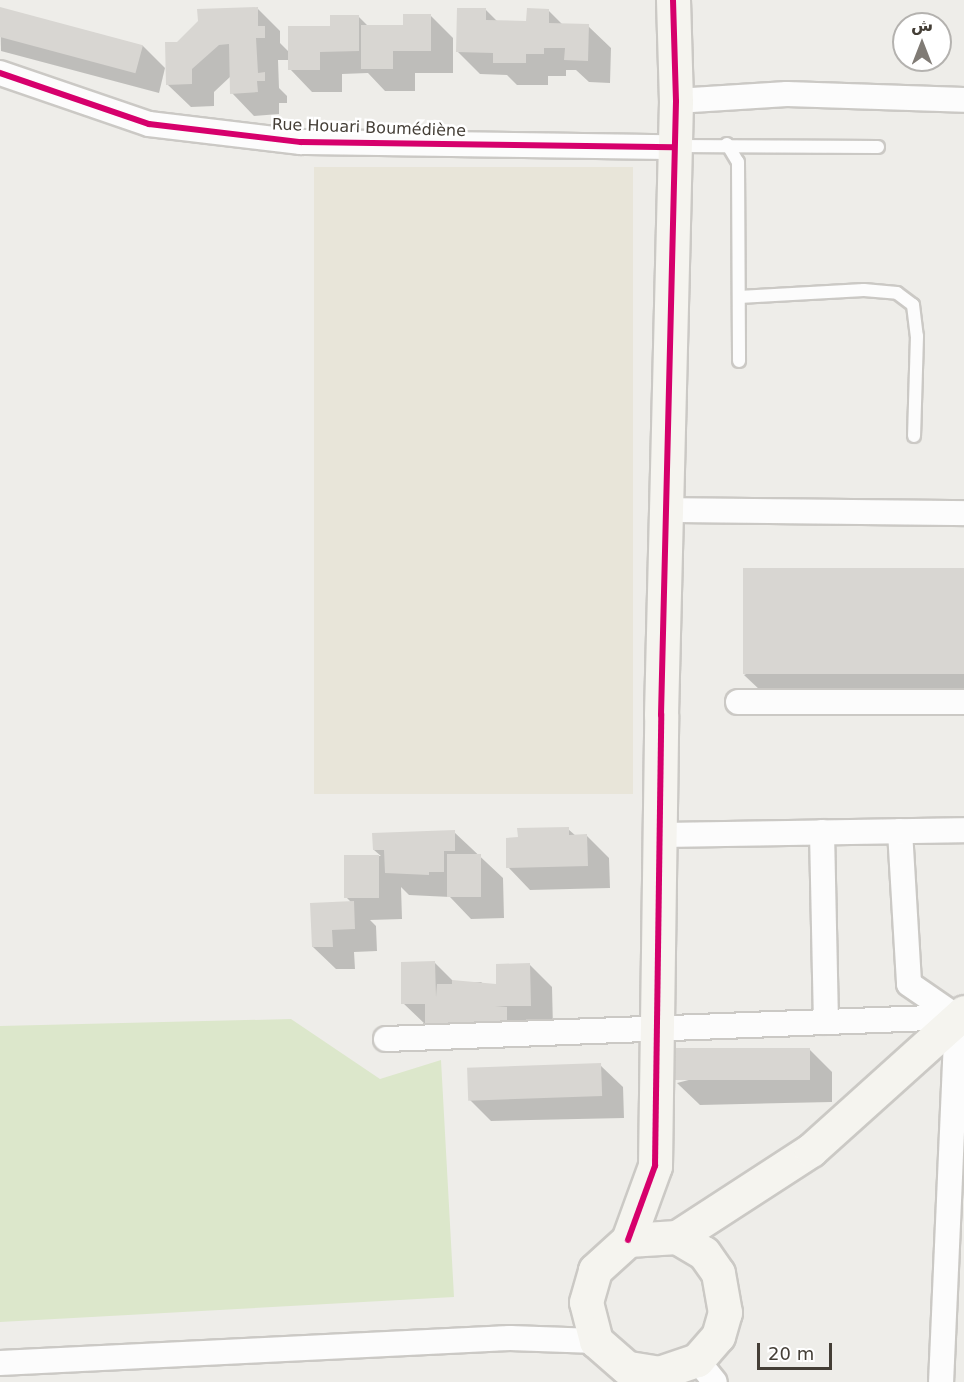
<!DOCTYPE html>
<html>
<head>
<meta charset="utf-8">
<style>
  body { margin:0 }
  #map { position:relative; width:964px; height:1382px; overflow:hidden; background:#eeede9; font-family:"DejaVu Sans","Noto Sans Arabic",sans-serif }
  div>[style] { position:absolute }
  .education>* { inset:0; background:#e8e5d9; transform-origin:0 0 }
  .green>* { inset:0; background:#dce7cb }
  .shadow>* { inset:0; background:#0003 }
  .building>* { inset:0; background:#d8d6d2; transform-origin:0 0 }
  .roads { filter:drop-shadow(2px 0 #cbc9c5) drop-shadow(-2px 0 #cbc9c5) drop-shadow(0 2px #cbc9c5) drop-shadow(0 -2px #cbc9c5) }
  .lane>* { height:12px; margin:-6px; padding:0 6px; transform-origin:6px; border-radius:6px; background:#fcfcfc }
  .street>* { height:24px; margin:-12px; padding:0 12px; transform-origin:12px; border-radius:12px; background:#fcfcfc }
  .secondary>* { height:33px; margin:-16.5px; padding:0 16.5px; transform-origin:16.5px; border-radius:16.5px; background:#f5f4ef }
  .cycleway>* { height:6px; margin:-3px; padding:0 3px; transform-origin:3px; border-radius:3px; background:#d6006c }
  span { translate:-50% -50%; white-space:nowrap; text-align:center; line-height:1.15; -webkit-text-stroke:5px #fff; paint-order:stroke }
  .street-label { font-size:16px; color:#443e36 }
  .north { position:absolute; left:892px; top:12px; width:60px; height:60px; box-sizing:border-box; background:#fff; border:2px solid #b4b2af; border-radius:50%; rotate:0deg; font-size:16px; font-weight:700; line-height:24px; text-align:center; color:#443e36 }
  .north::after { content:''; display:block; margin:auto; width:21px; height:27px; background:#807b75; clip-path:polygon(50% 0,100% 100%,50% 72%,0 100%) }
  .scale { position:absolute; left:757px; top:1343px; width:75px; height:27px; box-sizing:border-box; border:3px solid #443e36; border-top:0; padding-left:8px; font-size:18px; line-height:21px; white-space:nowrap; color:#443e36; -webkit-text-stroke:4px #fff; paint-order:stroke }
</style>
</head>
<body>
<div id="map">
  <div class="education">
    <i style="left:314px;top:167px;width:319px;height:627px"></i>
  </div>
  <div class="green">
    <i style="clip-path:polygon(291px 1019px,380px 1079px,441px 1060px,454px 1297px,0 1322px,0 1026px)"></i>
  </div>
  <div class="shadow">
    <i style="clip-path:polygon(0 8px,143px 46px,165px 68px,159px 93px,1px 51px)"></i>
    <i style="clip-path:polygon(257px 8px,280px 31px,280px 43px,290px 53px,358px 16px,368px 26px,404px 26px,431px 16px,453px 38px,453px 73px,415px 73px,415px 91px,385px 91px,368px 73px,342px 74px,342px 92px,312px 92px,290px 69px,290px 60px,278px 60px,279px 88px,287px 96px,287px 103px,279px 103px,279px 114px,254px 116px,232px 93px,231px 76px,214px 92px,214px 106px,191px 107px,168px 85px,177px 43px)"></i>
    <i style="clip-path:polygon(486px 10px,498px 22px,528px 23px,548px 10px,563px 25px,588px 26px,611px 48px,610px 83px,589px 82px,576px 70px,566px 70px,566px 76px,548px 76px,548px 85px,517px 85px,507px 75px,480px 74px,457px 51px)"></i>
    <i style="clip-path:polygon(964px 570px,964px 690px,761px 691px,744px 675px)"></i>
    <i style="clip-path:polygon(568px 829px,576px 836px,587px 836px,609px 858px,610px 888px,530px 890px,508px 867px)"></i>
    <i style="clip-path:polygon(454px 832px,503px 878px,504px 918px,471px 919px,450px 897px,409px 895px,401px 887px,402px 919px,370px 920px,376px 926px,377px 951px,354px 952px,355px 969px,336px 969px,313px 947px,352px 903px,346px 897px,346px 857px,381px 856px,374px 850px)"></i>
    <i style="clip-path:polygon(435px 963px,456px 984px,481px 982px,485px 985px,498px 985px,530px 965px,552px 987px,553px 1028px,529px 1028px,529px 1046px,449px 1047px,403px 1003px)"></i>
    <i style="clip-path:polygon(809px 1049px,832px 1072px,832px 1102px,700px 1105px,677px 1083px)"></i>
    <i style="clip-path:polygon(600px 1065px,623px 1087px,624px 1118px,491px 1121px,469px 1099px)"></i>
  </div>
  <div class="building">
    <i style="left:0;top:7px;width:148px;height:29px;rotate:15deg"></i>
    <i style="clip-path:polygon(258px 7px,258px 26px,265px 26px,265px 38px,256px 38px,258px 73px,265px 72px,265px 81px,257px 81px,258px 92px,230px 94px,229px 44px,219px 45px,192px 69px,192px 84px,166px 85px,165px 42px,177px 42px,198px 21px,197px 9px)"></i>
    <i style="clip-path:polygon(457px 8px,486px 8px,486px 20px,526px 21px,527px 8px,549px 9px,549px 23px,589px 24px,588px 61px,564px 60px,565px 48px,544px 48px,544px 54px,526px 54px,526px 63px,493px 63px,493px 53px,456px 52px)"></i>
    <i style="clip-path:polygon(403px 14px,431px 14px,431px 51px,393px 51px,393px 69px,361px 69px,361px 25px,403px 25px)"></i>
    <i style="clip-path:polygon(330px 15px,359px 15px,359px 51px,320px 52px,320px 70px,288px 70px,288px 26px,330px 26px)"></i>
    <i style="left:964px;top:568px;width:106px;height:221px;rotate:90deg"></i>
    <i style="clip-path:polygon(569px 827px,569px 835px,587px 834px,588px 866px,506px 868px,506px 838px,518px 837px,517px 828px)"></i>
    <i style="clip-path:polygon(455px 830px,455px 851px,444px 851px,444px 872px,429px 872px,429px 875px,385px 873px,384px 850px,373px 850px,372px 833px)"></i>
    <i style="left:447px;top:854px;width:34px;height:43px"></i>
    <i style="left:344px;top:855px;width:35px;height:43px"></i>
    <i style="clip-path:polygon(354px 901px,355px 929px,332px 930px,333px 947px,312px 947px,310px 903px)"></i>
    <i style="clip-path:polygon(435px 961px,436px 997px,437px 984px,452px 984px,452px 980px,496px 984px,496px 964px,530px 963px,531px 1006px,495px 1006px,507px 1007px,507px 1024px,425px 1025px,425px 1004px,401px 1004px,401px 962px)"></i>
    <i style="left:810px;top:1048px;width:32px;height:135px;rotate:90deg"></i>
    <i style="left:601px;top:1063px;width:33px;height:134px;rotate:88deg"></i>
  </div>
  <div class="roads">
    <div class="lane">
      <i style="left:727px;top:144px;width:21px;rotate:59deg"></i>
      <i style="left:738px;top:162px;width:199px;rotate:89.7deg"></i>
      <i style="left:675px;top:146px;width:203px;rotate:0.3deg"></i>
      <i style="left:739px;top:297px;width:125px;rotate:-3.2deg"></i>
      <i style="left:864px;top:290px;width:33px;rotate:5deg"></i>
      <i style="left:897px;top:293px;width:20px;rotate:37deg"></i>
      <i style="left:913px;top:305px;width:31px;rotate:83deg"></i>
      <i style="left:917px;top:336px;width:100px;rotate:91.7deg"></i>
    </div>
    <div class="street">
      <i style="left:0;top:73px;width:157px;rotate:18.9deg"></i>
      <i style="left:149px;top:124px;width:153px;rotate:6.8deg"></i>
      <i style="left:301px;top:142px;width:373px;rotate:0.8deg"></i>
      <i style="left:676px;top:101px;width:111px;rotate:-3.6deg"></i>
      <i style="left:787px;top:94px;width:177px;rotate:1.9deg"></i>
      <i style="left:666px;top:510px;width:298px;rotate:0.6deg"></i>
      <i style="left:738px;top:702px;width:226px"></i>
      <i style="left:900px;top:831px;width:153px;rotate:86.6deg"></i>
      <i style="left:909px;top:984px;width:58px;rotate:34.5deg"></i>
      <i style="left:957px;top:1017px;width:365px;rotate:92.5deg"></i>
      <i style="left:822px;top:832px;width:190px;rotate:88.8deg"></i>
      <i style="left:659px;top:835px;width:305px;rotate:-0.9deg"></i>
      <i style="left:386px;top:1039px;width:571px;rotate:-2.21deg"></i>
      <i style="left:697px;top:1360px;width:28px;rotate:51deg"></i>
      <i style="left:0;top:1363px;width:511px;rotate:-2.81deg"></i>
      <i style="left:510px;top:1338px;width:86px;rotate:2deg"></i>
    </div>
    <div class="secondary">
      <i style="left:677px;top:1237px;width:31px;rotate:31deg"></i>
      <i style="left:704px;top:1253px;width:24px;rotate:55deg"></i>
      <i style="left:718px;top:1273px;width:40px;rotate:80deg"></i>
      <i style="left:725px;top:1312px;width:25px;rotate:106deg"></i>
      <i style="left:718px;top:1336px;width:32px;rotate:131deg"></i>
      <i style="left:697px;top:1360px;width:39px;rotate:161deg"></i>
      <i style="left:660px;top:1373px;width:33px;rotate:-171deg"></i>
      <i style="left:627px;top:1368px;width:41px;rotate:-138.9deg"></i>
      <i style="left:596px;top:1341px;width:40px;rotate:-104.4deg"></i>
      <i style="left:586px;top:1302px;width:33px;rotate:-74deg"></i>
      <i style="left:595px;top:1270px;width:45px;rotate:-42.3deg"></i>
      <i style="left:628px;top:1240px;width:49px;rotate:-3.5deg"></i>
      <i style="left:677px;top:1237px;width:160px;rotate:-33deg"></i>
      <i style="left:811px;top:1150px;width:206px;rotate:-42deg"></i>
      <i style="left:628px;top:1240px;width:79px;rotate:-70deg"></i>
      <i style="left:655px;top:1166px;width:451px;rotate:-89.2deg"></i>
      <i style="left:661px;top:715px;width:614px;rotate:-88.6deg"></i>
      <i style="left:676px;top:101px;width:101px;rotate:-91.7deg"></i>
    </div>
  </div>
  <div class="cycleway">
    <i style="left:0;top:73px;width:157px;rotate:18.9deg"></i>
    <i style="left:149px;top:124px;width:153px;rotate:6.8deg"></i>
    <i style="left:301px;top:142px;width:373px;rotate:0.8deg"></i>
    <i style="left:628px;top:1240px;width:79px;rotate:-70deg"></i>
    <i style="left:655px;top:1166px;width:451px;rotate:-89.2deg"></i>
    <i style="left:661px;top:715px;width:614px;rotate:-88.6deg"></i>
    <i style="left:676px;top:101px;width:101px;rotate:-91.7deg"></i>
  </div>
  <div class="street-label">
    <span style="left:369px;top:128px;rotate:2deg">Rue Houari Boumédiène</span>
  </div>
  <div class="north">ش</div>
  <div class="scale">20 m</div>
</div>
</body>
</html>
